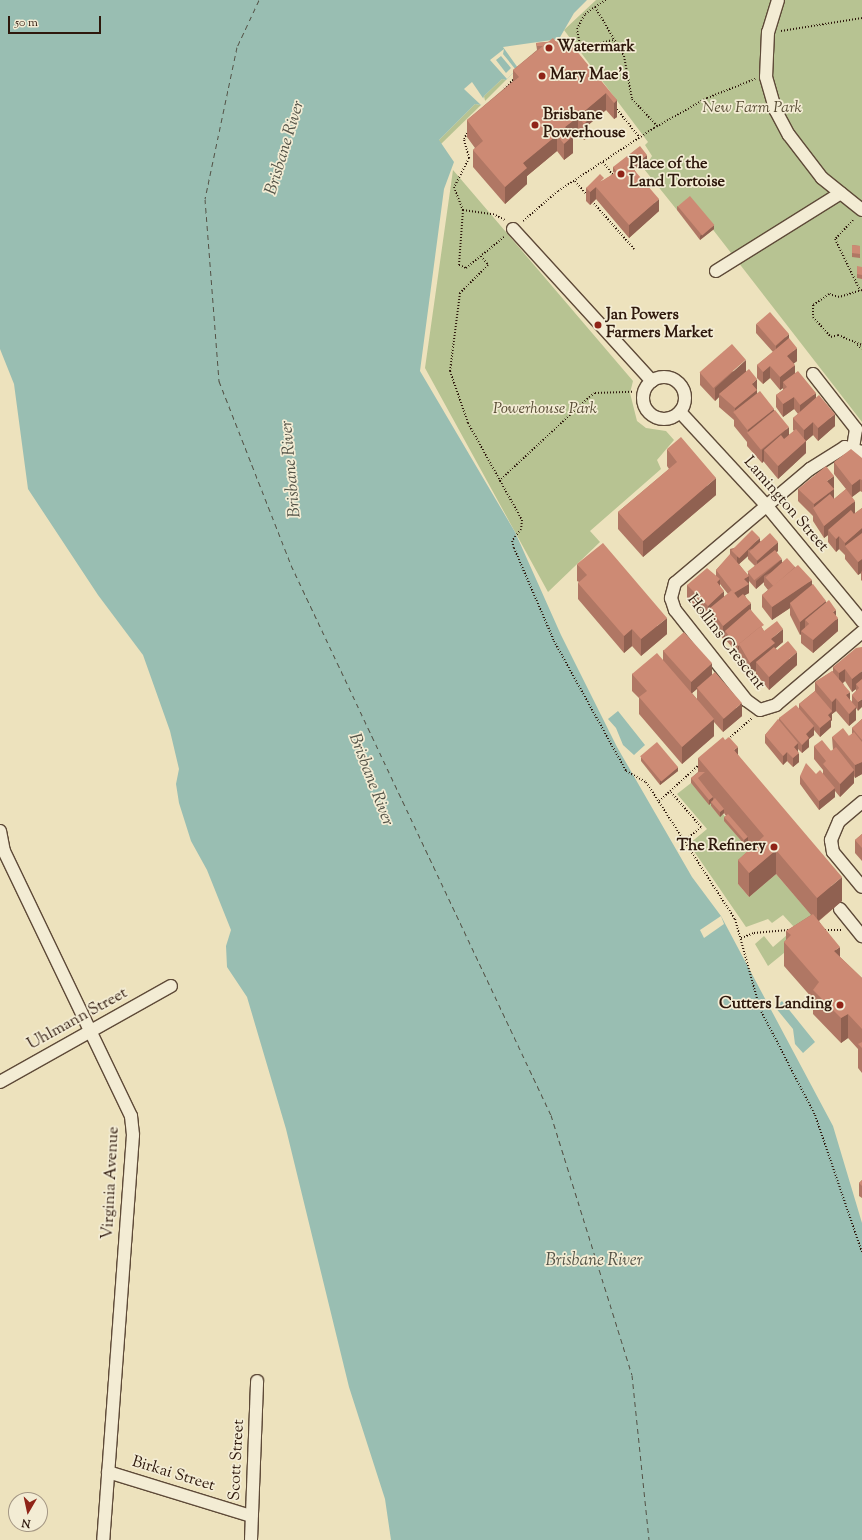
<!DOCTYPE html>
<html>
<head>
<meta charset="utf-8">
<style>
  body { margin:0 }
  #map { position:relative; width:862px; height:1540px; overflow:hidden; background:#ede2bd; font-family:"Sorts Mill Goudy",serif }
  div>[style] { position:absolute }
  .green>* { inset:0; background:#b7c392 }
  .water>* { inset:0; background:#99beb2 }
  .pier>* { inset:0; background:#ede2bd }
  .ferry>* { height:1px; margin-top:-0.5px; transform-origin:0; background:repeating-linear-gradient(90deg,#535246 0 5px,transparent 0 9px) }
  .path>* { height:2px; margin-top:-1px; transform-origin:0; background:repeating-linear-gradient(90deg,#2e180c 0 1px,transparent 0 3px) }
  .roads { filter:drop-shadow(1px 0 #5e4a38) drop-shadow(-1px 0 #5e4a38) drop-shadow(0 1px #5e4a38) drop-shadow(0 -1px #5e4a38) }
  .minor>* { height:12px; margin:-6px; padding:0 6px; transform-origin:6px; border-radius:6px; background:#f3ecd4 }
  .minor>.ring { margin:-6px; padding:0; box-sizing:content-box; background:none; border:12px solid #f3ecd4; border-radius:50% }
  .wall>* { inset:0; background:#b07764 }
  .shaded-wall>* { inset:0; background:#906151; transform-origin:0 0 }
  .building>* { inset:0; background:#cd8a74; transform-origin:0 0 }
  .dots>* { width:11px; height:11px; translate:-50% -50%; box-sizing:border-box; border:2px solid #f3ecd4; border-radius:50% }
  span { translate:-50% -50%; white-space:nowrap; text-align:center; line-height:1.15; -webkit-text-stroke:3.5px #f3ecd4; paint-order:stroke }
  .poi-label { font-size:16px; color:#2e180c; font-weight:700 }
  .left { translate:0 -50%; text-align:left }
  .right { translate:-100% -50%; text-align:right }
  .park-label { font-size:16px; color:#574b34; font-style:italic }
  .street-label { font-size:16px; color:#2e180c }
  .water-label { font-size:17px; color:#535246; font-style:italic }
  .north { position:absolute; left:8px; top:1492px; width:40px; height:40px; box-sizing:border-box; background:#f3ecd4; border:1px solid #a49784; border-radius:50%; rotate:189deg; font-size:11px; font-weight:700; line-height:16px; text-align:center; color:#2e180c }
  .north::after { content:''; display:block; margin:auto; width:14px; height:18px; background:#8f2418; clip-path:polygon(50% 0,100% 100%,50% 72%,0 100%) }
  .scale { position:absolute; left:8px; top:16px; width:93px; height:18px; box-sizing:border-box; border:2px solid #2e180c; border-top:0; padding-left:5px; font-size:12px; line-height:14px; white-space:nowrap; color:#2e180c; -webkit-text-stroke:3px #f3ecd4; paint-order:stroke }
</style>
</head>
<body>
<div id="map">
  <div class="green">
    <i style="clip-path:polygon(596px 0,862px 0,862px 422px,690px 200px,677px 210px,644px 169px,652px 156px,645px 145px,648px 142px,564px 30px)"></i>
    <i style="clip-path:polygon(502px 79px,506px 80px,485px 101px,484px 96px)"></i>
    <i style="clip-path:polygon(475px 104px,481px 105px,440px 145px,439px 140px)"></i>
    <i style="clip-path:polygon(453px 170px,633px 381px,630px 393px,637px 421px,646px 428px,666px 431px,674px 440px,657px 460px,661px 469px,590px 531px,600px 542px,548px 592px,425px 368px)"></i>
    <i style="clip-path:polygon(691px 783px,709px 804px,712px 802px,711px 806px,720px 816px,723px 814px,727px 819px,725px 821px,744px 844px,748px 841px,764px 861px,738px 884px,749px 897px,776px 874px,813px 917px,794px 927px,783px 915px,772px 923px,768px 919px,746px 927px,689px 844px,707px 829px,677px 794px)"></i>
    <i style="clip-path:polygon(787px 935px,795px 944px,768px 966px,755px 944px,764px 936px,773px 947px)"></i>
  </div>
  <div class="water">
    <i style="clip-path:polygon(0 0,587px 0,574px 13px,559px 39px,503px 47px,518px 68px,506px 80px,502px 79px,484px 96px,481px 105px,475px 104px,439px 140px,454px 162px,444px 189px,420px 371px,515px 532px,561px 635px,617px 747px,692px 877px,721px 916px,833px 1126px,862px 1223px,862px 1540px,391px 1540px,385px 1499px,349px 1387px,286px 1129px,247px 997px,227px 967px,226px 946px,231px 930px,207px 870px,191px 841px,179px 803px,176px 784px,179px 769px,170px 731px,143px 655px,98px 595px,28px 489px,14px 384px,0 349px)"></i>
    <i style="clip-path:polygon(618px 711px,645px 745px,634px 755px,623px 745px,616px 728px,608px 719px)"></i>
    <i style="clip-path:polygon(782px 1001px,815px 1042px,803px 1053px,795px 1044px,793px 1029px,775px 1007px)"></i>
  </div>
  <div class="pier">
    <i style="clip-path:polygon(evenodd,504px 49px,503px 54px,516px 70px,507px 79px,490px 60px,504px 49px,501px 56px,511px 68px,506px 73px,496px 60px,501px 56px)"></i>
    <i style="clip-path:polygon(472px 82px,485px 101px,481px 105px,464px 89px)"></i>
    <i style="clip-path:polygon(721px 916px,724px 924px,704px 938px,700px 930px)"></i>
  </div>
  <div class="ferry">
    <i style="left:259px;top:0;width:52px;rotate:115.1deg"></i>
    <i style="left:237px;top:47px;width:155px;rotate:101.9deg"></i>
    <i style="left:205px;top:199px;width:183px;rotate:85.6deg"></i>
    <i style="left:219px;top:381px;width:198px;rotate:68.6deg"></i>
    <i style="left:291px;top:565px;width:608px;rotate:64.7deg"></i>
    <i style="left:551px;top:1115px;width:272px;rotate:72.7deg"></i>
    <i style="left:632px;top:1375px;width:166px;rotate:84.1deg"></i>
  </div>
  <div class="path">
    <i style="left:606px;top:0;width:13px;rotate:148deg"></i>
    <i style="left:595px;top:7px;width:57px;rotate:59.4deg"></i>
    <i style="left:624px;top:56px;width:44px;rotate:79.5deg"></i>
    <i style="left:632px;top:99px;width:37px;rotate:47deg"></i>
    <i style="left:781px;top:31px;width:82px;rotate:-9.1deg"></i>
    <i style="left:574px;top:50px;width:40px;rotate:-14.4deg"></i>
    <i style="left:581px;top:50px;width:21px;rotate:-101deg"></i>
    <i style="left:577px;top:29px;width:17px;rotate:-62deg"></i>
    <i style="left:585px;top:14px;width:12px;rotate:-35deg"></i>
    <i style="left:504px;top:89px;width:14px;rotate:-45deg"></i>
    <i style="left:615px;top:107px;width:38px;rotate:51deg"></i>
    <i style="left:468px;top:130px;width:11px;rotate:112deg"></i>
    <i style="left:464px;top:140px;width:19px;rotate:74deg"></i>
    <i style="left:469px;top:158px;width:33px;rotate:117deg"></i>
    <i style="left:454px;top:187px;width:25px;rotate:69deg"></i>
    <i style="left:463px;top:210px;width:55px;rotate:94.2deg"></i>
    <i style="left:459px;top:265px;width:8px;rotate:23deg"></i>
    <i style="left:466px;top:268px;width:49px;rotate:-39.2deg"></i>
    <i style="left:603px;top:162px;width:15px;rotate:53deg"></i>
    <i style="left:612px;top:174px;width:5px;rotate:-37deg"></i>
    <i style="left:575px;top:181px;width:18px;rotate:49deg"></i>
    <i style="left:592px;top:201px;width:64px;rotate:48.8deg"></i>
    <i style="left:463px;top:210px;width:30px;rotate:8deg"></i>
    <i style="left:493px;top:214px;width:13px;rotate:27deg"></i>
    <i style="left:853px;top:220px;width:26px;rotate:133deg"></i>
    <i style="left:835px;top:239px;width:57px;rotate:63.9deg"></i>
    <i style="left:523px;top:221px;width:46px;rotate:-40.6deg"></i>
    <i style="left:558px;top:191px;width:115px;rotate:-33.3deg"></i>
    <i style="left:654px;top:128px;width:61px;rotate:-29.5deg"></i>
    <i style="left:707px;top:98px;width:52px;rotate:-21.6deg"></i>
    <i style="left:481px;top:256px;width:11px;rotate:52deg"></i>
    <i style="left:488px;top:265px;width:40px;rotate:135deg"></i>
    <i style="left:460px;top:293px;width:79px;rotate:97.3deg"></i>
    <i style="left:450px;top:371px;width:55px;rotate:70.9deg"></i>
    <i style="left:468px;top:423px;width:111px;rotate:60.9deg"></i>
    <i style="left:522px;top:520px;width:9px;rotate:96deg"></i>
    <i style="left:521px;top:529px;width:15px;rotate:127deg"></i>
    <i style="left:512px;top:541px;width:7px;rotate:74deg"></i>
    <i style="left:514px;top:548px;width:101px;rotate:66.7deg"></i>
    <i style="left:554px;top:641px;width:149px;rotate:61deg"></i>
    <i style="left:626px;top:771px;width:23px;rotate:29deg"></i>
    <i style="left:646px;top:782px;width:163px;rotate:57deg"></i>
    <i style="left:735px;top:919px;width:93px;rotate:74.5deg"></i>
    <i style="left:760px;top:1009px;width:119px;rotate:62.6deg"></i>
    <i style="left:815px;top:1115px;width:145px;rotate:71.1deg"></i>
    <i style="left:862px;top:290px;width:24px;rotate:163deg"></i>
    <i style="left:839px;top:297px;width:10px;rotate:-163deg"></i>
    <i style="left:829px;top:294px;width:19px;rotate:145deg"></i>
    <i style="left:813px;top:305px;width:12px;rotate:90deg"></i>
    <i style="left:813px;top:317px;width:27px;rotate:48deg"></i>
    <i style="left:831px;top:337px;width:7px;rotate:-16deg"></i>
    <i style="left:838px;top:335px;width:26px;rotate:23deg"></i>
    <i style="left:857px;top:345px;width:6px;rotate:39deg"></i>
    <i style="left:499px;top:481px;width:123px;rotate:-43deg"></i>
    <i style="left:589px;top:397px;width:7px;rotate:-34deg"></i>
    <i style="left:595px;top:393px;width:37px;rotate:-2deg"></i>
    <i style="left:728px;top:739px;width:32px;rotate:-41deg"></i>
    <i style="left:659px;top:801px;width:15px;rotate:-42deg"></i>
    <i style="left:684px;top:841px;width:22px;rotate:-39deg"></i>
    <i style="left:701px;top:827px;width:48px;rotate:-130.7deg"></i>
    <i style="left:670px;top:791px;width:40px;rotate:-42deg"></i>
    <i style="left:825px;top:930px;width:17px"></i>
    <i style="left:741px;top:938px;width:14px;rotate:-21deg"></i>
    <i style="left:754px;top:933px;width:34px;rotate:-5deg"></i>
  </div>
  <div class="roads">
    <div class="minor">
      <i style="left:778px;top:0;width:34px;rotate:107deg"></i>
      <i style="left:768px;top:32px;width:45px;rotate:92.5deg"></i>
      <i style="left:766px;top:77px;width:35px;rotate:74deg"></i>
      <i style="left:776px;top:111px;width:27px;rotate:62deg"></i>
      <i style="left:789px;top:135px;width:54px;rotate:52.5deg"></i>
      <i style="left:822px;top:178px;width:51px;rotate:38.7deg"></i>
      <i style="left:513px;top:229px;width:206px;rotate:47.6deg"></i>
      <i style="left:716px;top:271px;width:147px;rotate:-32deg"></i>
      <i style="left:813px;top:374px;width:70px;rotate:52deg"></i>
      <i style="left:856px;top:429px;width:20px;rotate:99deg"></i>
      <i class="ring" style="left:643px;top:377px;width:30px;height:30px"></i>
      <i style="left:681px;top:413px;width:125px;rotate:47.3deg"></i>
      <i style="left:766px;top:505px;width:151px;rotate:50.4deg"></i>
      <i style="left:862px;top:452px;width:18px;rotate:-164deg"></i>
      <i style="left:845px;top:447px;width:41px;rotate:147.8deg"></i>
      <i style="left:810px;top:469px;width:177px;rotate:139.8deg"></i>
      <i style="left:675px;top:583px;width:16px;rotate:105deg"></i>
      <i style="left:671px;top:598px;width:13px;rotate:72deg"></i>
      <i style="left:675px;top:610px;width:115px;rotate:51.7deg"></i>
      <i style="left:746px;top:700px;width:17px;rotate:36deg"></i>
      <i style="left:760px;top:710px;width:17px;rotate:-17deg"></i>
      <i style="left:776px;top:705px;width:113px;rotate:-40.3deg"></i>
      <i style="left:862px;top:802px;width:30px;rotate:140deg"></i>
      <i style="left:839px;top:821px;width:21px;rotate:113deg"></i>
      <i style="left:831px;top:840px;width:12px;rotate:81deg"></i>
      <i style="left:833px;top:852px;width:45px;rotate:50.4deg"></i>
      <i style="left:0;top:831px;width:20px;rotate:79deg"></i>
      <i style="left:4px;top:851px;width:294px;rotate:64.4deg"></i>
      <i style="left:131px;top:1116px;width:19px;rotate:84deg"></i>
      <i style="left:133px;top:1135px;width:406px;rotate:94.2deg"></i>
      <i style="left:840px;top:909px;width:35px;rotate:51deg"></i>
      <i style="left:0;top:1082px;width:196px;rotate:-29.3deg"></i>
      <i style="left:108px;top:1472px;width:150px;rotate:17.1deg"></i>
      <i style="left:251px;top:1540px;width:159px;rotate:-87.8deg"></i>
    </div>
  </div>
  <div class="wall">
    <i style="clip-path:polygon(556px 41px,617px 100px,617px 117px,614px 119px,606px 110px,587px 126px,587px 138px,584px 140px,578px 133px,573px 138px,573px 153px,564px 160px,557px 151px,527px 176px,527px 184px,505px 204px,473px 167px,473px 150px,475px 148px,467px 137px,467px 120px,513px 81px,513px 70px,537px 50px,536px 43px)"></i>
    <i style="clip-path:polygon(647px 160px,634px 169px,659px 211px,629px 238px,596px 199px,590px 205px,586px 201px,586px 188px,604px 180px,615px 173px,613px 172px,613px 167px)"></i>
    <i style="clip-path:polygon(677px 206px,714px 229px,700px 240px,677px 210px)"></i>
    <i style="clip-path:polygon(852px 245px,860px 246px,860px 258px,852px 257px)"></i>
    <i style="clip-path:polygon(862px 267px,862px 279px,857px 278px,857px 274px)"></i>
    <i style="clip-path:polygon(756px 324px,789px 339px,797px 361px,793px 364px,795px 374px,816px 398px,835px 426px,818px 441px,813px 435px,806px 441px,806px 453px,778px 479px,764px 462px,764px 461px,762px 463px,747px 446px,747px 442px,734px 426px,734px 420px,719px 407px,719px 397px,715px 401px,700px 385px,700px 372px,746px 371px,757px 391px,757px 394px,774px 410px,789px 435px,794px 431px,793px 430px,793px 418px,798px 414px,794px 409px,783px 417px,776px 407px,776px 395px,783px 390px,783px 388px,780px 390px,770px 378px,763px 384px,757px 378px,757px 365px,773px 352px,756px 333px)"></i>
    <i style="clip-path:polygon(667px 449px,716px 495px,643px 557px,618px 529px,618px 512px,669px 469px,667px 466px)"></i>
    <i style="clip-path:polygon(862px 458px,862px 492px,860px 491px,852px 497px,855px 513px,854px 514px,862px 508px,862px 581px,861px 580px,861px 573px,858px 575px,845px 559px,845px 555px,839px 549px,836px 552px,828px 542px,828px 535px,824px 538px,813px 521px,813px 516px,798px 501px,798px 489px,834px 488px,834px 499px,846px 489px,834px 474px,834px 462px)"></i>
    <i style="clip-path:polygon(evenodd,760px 541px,778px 551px,776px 552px,782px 562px,795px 567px,812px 584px,836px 616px,838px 631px,813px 653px,801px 643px,801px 634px,800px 635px,790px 615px,790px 608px,772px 620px,762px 607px,762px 595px,768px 590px,764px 585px,764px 582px,756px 589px,749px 581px,749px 593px,745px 595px,751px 610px,764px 631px,783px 642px,775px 648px,777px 650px,797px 665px,769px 690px,756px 674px,756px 671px,750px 675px,739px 657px,739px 654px,738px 654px,725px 639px,725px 637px,723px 639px,710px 621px,710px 616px,708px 618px,687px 598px,687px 585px,716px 576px,716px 570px,730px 555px,730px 549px,760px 541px,748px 556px,748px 559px,755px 566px,748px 572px,748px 576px,739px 564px,748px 556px,760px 541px,720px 584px,728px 594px,724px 597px,720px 586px,720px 584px)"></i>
    <i style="clip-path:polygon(577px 564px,667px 634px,641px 656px,632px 646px,624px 653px,578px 599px,578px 583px,579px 582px,577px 581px)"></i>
    <i style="clip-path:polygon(evenodd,862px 647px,858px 711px,856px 708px,856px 720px,849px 726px,836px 711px,832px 714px,832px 720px,831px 721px,831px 727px,820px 737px,814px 730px,814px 735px,809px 739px,809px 747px,802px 753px,798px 749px,798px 752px,799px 762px,793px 767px,787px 761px,783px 765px,765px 743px,765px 735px,779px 719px,779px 718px,799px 709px,799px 704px,815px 691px,815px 682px,833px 671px,833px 667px,862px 647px,845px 681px,852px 692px,856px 689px,856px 691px,852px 695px,852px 702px,850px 700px,843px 683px,845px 681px)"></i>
    <i style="clip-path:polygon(evenodd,663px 650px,712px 675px,742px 716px,723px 732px,714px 722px,714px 736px,682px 764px,639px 714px,639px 698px,632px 691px,632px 674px,663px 660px,663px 650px,697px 689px,697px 699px,692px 693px,697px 689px)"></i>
    <i style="clip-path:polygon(862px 719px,862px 774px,855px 778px,854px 776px,854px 783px,840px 797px,835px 791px,835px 797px,819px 810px,800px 784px,800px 776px,823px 774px,823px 770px,814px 759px,814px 746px,831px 751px,833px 750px,832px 737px,849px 736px,852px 734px,852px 728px)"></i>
    <i style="clip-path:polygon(738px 755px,842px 901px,819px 921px,840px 957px,862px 978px,862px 1073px,858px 1068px,858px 1049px,848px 1038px,841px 1043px,813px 1014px,813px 999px,784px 966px,784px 942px,786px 940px,786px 931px,811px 915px,776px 874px,749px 897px,738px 884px,738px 860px,753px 847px,748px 841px,744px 844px,724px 821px,724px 817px,726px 816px,724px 813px,720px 817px,711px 806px,711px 803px,709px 805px,691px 783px,691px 778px,698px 772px,698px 758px)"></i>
    <i style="clip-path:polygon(641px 757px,678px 771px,660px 785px,641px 761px)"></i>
    <i style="clip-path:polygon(862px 834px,862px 861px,855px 853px,855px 840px)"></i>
    <i style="clip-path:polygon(862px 1180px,862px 1198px,859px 1196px,859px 1183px)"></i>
  </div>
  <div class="shaded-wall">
    <i style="clip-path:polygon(606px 93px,606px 110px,587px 126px,587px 138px,584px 140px,584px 124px,581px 114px)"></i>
    <i style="clip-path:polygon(617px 100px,617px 117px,614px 119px,614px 103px)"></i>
    <i style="clip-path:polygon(578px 117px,578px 133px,573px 138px,573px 153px,564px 160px,564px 144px,565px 127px)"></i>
    <i style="clip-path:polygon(557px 135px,557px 151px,527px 176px,527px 184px,505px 204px,505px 187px,523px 163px)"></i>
    <i style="clip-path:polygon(647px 155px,647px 160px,620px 180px,620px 176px)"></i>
    <i style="clip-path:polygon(596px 187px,596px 199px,590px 205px,590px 192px)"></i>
    <i style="clip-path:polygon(659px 199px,659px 211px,629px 238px,629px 225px)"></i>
    <i style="clip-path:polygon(714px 225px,714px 229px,700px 240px,700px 236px)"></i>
    <i style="clip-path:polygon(789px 334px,789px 343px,776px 355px,776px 346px)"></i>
    <i style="clip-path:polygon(797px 348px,797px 361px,787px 369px,787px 356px)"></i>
    <i style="clip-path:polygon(746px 360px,746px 373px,719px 394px,719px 397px,715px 401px,715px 388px)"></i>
    <i style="clip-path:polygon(795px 365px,795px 378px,783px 382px,783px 388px,780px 390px,780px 377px)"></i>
    <i style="clip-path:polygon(770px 366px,770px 378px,763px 384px,763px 372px)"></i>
    <i style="clip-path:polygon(757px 379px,757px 403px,735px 415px,735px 408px,752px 384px)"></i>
    <i style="clip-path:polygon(816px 393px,816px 406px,800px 417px,800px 405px)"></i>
    <i style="clip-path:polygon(794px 397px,794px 409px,783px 417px,783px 404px)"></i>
    <i style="clip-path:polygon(774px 409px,774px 421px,748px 434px,748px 430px)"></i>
    <i style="clip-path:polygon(835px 414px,835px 426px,818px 441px,818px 428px)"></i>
    <i style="clip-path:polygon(813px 422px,813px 435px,806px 441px,806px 453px,778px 479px,778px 466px,804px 443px,804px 430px)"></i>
    <i style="clip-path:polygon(789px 427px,789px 440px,764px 450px,764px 461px,762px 463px,762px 450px)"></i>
    <i style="clip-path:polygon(834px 476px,834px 488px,827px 494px,827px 481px)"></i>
    <i style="clip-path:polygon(716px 478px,716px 495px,643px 557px,643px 541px)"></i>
    <i style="clip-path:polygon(860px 479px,860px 491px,852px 497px,852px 485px)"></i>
    <i style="clip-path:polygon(834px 489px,834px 501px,814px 509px,814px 504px)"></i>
    <i style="clip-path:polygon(855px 501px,855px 513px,831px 533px,828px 530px,828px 535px,824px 538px,824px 526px)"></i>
    <i style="clip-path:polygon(862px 528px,862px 541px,845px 546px,845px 555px,845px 543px)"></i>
    <i style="clip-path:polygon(839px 536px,839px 549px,836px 552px,836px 539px)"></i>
    <i style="clip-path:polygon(760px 538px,760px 547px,748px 550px,748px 556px,737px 566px,737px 557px)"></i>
    <i style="clip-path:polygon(778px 542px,778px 551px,757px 568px,757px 560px)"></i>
    <i style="clip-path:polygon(782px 559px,782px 567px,764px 576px,764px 582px,756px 589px,756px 581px)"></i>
    <i style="clip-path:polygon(862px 559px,862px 572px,861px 571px,861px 573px,858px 575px,858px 562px)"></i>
    <i style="clip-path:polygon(749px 576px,749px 593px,734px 601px,734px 593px,744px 579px)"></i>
    <i style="clip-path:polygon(720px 579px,720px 592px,717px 582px)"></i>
    <i style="clip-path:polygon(812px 580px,812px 592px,790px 603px,790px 608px,772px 620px,772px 607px)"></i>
    <i style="clip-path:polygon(724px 591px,724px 604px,710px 608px,710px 616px,708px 618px,708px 606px)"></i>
    <i style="clip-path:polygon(826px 601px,826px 613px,809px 624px,805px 620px,805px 631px,801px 631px,801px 634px,800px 635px,800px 622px)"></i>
    <i style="clip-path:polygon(751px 603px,751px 615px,725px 631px,725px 637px,723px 639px,723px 626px)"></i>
    <i style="clip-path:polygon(836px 610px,836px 620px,838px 618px,838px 631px,813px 653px,813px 640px,833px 612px)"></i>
    <i style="clip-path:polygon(667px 618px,667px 634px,641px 656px,641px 639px)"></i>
    <i style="clip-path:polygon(632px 629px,632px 646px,624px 653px,624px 636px)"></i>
    <i style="clip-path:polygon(783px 629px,783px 642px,775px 649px,756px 662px,756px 671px,750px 675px,750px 663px,771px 639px)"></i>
    <i style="left:739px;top:645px;width:9px;height:1px;rotate:90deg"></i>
    <i style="clip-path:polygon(797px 652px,797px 665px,769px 690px,769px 677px)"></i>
    <i style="clip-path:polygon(712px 663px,712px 676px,691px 694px,691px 681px)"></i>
    <i style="clip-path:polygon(845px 669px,845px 681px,839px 686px,839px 673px)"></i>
    <i style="clip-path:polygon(862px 671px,862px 683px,856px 684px,856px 689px,852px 692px,852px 679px)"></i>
    <i style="clip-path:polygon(850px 692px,850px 704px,846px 695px)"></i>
    <i style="clip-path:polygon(836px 698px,836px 711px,832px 714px,832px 720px,831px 721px,831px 727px,820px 737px,820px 728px,828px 715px,832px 712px,832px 702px)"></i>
    <i style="clip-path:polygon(862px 699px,862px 707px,858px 711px,858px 702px)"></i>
    <i style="clip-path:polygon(742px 703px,742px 716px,723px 732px,723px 719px)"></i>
    <i style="clip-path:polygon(856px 707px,856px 720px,849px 726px,849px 714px)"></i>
    <i style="clip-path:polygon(714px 719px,714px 736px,682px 764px,682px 747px)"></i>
    <i style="clip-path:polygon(814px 726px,814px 735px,809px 739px,809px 747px,802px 753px,802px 745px,806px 734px)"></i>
    <i style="clip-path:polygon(798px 743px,798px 752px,794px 756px,794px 747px)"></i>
    <i style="clip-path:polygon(738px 747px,738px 771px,734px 750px)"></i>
    <i style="clip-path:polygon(787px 752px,787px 761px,783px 765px,783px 756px)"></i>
    <i style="clip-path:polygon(799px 753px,799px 762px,793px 767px,793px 758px)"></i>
    <i style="clip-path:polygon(862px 762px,862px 774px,855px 778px,855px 765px)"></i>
    <i style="clip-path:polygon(678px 767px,678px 771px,660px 785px,660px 781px)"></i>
    <i style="clip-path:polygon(854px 770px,854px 783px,840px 797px,840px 784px)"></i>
    <i style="clip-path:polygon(835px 788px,835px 797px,819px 810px,819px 801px)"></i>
    <i style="clip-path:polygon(713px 797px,713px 801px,711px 802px,711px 803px,709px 805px,709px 800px)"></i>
    <i style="clip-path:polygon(724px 809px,724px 813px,720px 817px,720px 812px)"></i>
    <i style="clip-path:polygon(748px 837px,748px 841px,744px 844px,744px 840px)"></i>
    <i style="clip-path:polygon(776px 850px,776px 874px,749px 897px,749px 873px)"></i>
    <i style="clip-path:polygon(842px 877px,842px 901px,817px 922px,817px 898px)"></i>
    <i style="clip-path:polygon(840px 947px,840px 971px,834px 951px)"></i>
    <i style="clip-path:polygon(848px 1014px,848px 1038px,841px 1043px,841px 1018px)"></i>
  </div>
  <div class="building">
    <i style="clip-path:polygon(553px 38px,558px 44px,566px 38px,617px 100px,614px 103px,606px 93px,581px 114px,587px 121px,584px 124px,578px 117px,565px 127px,573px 136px,564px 144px,557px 135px,523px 163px,527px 168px,505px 187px,473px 150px,483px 141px,467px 120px,519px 77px,513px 70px)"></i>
    <i style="clip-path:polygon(562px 40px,558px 44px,556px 41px)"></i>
    <i style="clip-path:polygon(548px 42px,543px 46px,537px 46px,536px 43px)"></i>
    <i style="clip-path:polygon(640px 146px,647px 155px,632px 167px,629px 164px,617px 172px,613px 167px)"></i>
    <i style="clip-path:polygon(629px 164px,659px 199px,629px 225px,596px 187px,590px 192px,586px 188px,600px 174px,604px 178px,600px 182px)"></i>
    <i style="left:690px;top:196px;width:38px;height:16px;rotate:50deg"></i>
    <i style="clip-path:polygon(852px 245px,860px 246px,860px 254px,852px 253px)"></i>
    <i style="clip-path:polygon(857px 266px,862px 267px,862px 275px,857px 274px)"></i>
    <i style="left:770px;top:312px;width:29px;height:18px;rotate:49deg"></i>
    <i style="clip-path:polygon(789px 338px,797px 348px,787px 356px,795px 365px,780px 377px,770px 366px,763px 372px,757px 365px)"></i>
    <i style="left:732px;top:344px;width:21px;height:43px;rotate:49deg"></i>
    <i style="clip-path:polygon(749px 369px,757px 379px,752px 384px,757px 390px,735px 408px,719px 394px)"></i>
    <i style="clip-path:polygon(798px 371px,816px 393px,800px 405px,794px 397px,783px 404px,776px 395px,787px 387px,783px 382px)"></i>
    <i style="left:760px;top:391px;width:23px;height:34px;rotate:52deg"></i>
    <i style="clip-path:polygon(819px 395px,835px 414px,818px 428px,813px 422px,804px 430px,793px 418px)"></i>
    <i style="left:775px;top:410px;width:22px;height:36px;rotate:51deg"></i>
    <i style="clip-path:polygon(796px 429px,806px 441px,778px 466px,764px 450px,781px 435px,784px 439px)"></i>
    <i style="clip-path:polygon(681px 437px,716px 478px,643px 541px,618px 512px,677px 462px,667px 449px)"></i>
    <i style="clip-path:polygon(851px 449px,862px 458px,862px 480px,860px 479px,852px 485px,834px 462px)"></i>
    <i style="clip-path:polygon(826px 466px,834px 476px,827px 481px,834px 489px,814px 504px,798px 489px)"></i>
    <i style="clip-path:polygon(846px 489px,855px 501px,824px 526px,813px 508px,830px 494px,834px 499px)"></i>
    <i style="clip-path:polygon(862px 508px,862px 528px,845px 543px,839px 536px,836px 539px,828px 530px,851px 510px,854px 514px)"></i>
    <i style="left:752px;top:530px;width:11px;height:29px;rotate:45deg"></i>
    <i style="left:770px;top:533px;width:12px;height:28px;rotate:48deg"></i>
    <i style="clip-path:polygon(862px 533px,862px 559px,858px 562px,845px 546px)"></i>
    <i style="clip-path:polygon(603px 543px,667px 618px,641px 639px,632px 629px,624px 636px,578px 583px,587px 575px,577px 564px)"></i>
    <i style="left:775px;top:550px;width:11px;height:35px;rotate:52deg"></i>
    <i style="clip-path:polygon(730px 554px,749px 576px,744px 579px,749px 584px,734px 593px,716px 570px)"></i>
    <i style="left:787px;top:558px;width:12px;height:29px;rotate:48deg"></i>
    <i style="clip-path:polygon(798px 565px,812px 580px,772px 607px,762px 595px)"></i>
    <i style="clip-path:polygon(707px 568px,720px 579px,717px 582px,724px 591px,708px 606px,687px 585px)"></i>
    <i style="clip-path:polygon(813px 584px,826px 601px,800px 622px,790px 603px)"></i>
    <i style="clip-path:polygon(732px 590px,738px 598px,743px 594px,751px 603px,723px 626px,710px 608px)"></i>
    <i style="clip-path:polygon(829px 600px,836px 610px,833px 612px,838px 618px,813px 640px,801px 631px,809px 624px,805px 620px)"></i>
    <i style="clip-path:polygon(750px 609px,764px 625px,761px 627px,761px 626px,739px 644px,740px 645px,738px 646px,725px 631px)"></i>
    <i style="clip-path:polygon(777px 621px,783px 629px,771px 639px,775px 643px,750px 663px,739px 644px,761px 626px,764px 631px)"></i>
    <i style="left:684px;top:632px;width:42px;height:28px;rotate:48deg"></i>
    <i style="clip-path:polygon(788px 641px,797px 652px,769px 677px,756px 662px,774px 647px,777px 650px)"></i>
    <i style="clip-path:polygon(862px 647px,862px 671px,852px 679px,845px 669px,839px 673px,833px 667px,856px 648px)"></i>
    <i style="clip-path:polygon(657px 653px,714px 719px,682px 747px,639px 697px,647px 691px,632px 674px)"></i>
    <i style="clip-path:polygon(832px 671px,850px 692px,846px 695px,856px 707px,849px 714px,836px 698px,832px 702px,815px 682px)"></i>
    <i style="left:715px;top:672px;width:41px;height:24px;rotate:49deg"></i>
    <i style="clip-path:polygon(862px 679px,862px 699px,858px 702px,852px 695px,859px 688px,856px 684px)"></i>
    <i style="clip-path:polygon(815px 691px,832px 711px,828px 715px,831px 719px,820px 728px,799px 704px)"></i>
    <i style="clip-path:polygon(796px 705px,814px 726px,806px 734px,809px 738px,802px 745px,779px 718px)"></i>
    <i style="clip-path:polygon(778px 719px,798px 743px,794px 747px,799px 753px,793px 758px,787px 752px,783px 756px,765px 735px)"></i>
    <i style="clip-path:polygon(862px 719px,862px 740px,852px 728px)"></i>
    <i style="clip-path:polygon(843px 728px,849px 736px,854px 732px,862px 742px,862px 762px,855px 765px,832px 737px)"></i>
    <i style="clip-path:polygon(723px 737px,725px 740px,729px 737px,738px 747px,734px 750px,842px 877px,817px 898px,776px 850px,749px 873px,738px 860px,764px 836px,698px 758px)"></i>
    <i style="clip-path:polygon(822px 740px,831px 751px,836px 747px,854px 770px,840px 784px,823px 764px,826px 761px,814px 746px)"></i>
    <i style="left:657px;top:742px;width:33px;height:22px;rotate:50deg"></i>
    <i style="clip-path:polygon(806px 763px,816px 774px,820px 770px,835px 788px,819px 801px,800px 776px)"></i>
    <i style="clip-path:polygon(699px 772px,705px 772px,698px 778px,713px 797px,709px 800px,691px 778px)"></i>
    <i style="clip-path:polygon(715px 798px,724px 809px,720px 812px,711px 802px)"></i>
    <i style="left:728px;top:814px;width:30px;height:5px;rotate:49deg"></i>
    <i style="clip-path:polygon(862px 834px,862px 848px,855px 840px)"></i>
    <i style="clip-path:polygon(813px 914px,840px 947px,834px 951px,862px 978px,862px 1048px,858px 1044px,862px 1042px,862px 1029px,848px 1014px,841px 1018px,813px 990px,819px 982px,784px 942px,791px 935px,786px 931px)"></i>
    <i style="clip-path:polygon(862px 1180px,862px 1186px,859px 1183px)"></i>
  </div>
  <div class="dots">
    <i style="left:549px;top:48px;background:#8f2418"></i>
    <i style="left:542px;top:76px;background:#8f2418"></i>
    <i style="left:535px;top:125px;background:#8f2418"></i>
    <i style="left:621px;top:174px;background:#8f2418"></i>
    <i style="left:598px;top:325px;background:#8f2418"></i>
    <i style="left:774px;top:847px;background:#8f2418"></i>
    <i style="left:840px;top:1005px;background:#8f2418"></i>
  </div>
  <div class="poi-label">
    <span class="left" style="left:557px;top:48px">Watermark</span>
    <span class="left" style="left:550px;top:76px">Mary Mae’s</span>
    <span class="left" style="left:543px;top:125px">Brisbane<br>Powerhouse</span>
    <span class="left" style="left:629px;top:174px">Place of the<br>Land Tortoise</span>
    <span class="left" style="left:606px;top:325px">Jan Powers<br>Farmers Market</span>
    <span class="right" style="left:766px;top:847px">The Refinery</span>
    <span class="right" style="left:832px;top:1005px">Cutters Landing</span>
  </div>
  <div class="park-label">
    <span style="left:752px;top:109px">New Farm Park</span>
    <span style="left:545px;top:410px">Powerhouse Park</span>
  </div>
  <div class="street-label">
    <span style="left:785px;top:505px;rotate:49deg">Lamington Street</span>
    <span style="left:725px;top:643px;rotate:52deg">Hollins Crescent</span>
    <span style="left:78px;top:1020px;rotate:-29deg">Uhlmann Street</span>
    <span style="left:112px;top:1183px;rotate:-87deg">Virginia Avenue</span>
    <span style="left:238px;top:1460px;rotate:-87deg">Scott Street</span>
    <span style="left:173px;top:1475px;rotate:17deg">Birkai Street</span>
  </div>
  <div class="water-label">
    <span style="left:286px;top:148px;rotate:-73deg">Brisbane River</span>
    <span style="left:292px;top:469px;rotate:-95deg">Brisbane River</span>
    <span style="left:370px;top:780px;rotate:69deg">Brisbane River</span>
    <span style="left:594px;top:1262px">Brisbane River</span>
  </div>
  <div class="north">N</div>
  <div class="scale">50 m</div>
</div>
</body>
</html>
